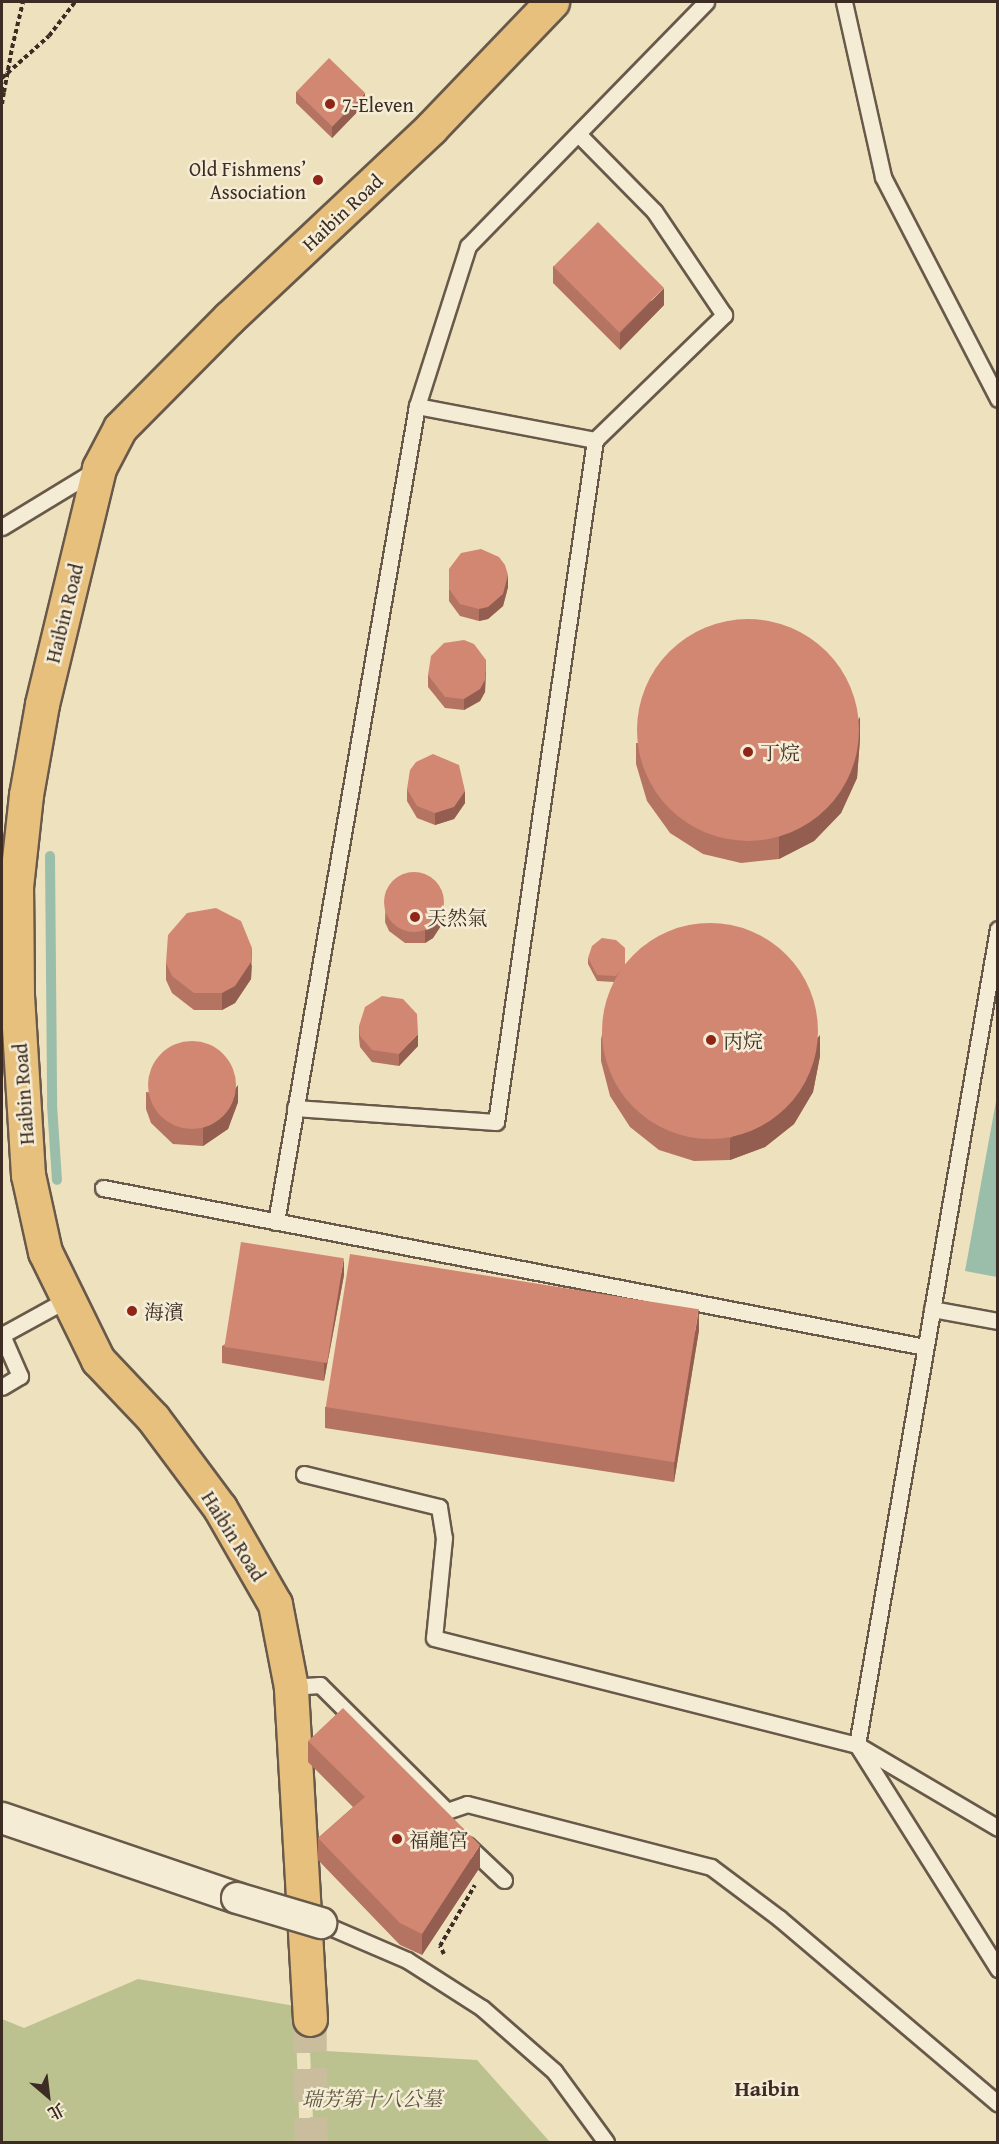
<!DOCTYPE html>
<html>
<head>
<meta charset="utf-8">
<style>
  body { margin:0 }
  #map { position:relative; width:999px; height:2144px; overflow:hidden; background:#eee1bd; font-family:"Gentium Book Plus","Noto Serif TC",serif }
  div>[style] { position:absolute }
  .green>* { inset:0; background:#bbc28f }
  .water>* { inset:0; background:#9bbeab }
  .stream>* { height:10px; margin:-5px; padding:0 5px; transform-origin:5px; border-radius:5px; background:#9bbeab }
  .primary-tunnel>* { height:33px; margin-top:-16.5px; transform-origin:0; background:repeating-linear-gradient(90deg,#cabd9e 0 33px,transparent 0 49px) }
  .path>* { height:4px; margin-top:-2px; transform-origin:0; background:repeating-linear-gradient(90deg,#3c2c23 0 4.5px,transparent 0 7.5px) }
  .roads { filter:drop-shadow(2px 0 #68594a) drop-shadow(-2px 0 #68594a) drop-shadow(0 2px #68594a) drop-shadow(0 -2px #68594a) }
  .service>* { height:15px; margin:-7.5px; padding:0 7.5px; transform-origin:7.5px; border-radius:7.5px; background:#f4ecd4 }
  .minor>* { height:30px; margin:-15px; padding:0 15px; transform-origin:15px; border-radius:15px; background:#f4ecd4 }
  .primary>* { height:33px; margin:-16.5px; padding:0 16.5px; transform-origin:16.5px; border-radius:16.5px; background:#e7c07e }
  .path-bridge>* { height:4px; margin-top:-2px; transform-origin:0; background:repeating-linear-gradient(90deg,#3c2c23 0 4.5px,transparent 0 7.5px) }
  .bridges { filter:drop-shadow(2px 0 #68594a) drop-shadow(-2px 0 #68594a) drop-shadow(0 2px #68594a) drop-shadow(0 -2px #68594a) }
  .minor-bridge>* { height:30px; margin:-15px; padding:0 15px; transform-origin:15px; border-radius:15px; background:#f4ecd4 }
  .wall>* { inset:0; background:#b57462 }
  .shaded-wall>* { inset:0; background:#935e50 }
  .building>* { inset:0; background:#d28772; transform-origin:0 0 }
  .round { border-radius:50% }
  .dots>* { width:16px; height:16px; translate:-50% -50%; box-sizing:border-box; border:3px solid #f4ecd4; border-radius:50% }
  span { translate:-50% -50%; white-space:nowrap; text-align:center; line-height:1.15; -webkit-text-stroke:5px #f4ecd4; paint-order:stroke }
  .poi-label { font-size:20px; color:#3c2c23 }
  .left { translate:0 -50%; text-align:left }
  .right { translate:-100% -50%; text-align:right }
  .street-label { font-size:20px; color:#3c2c23 }
  .park-label { font-size:20px; color:#5c523e; font-style:italic }
  .quarter-label { font-size:22px; color:#3c2c23; font-weight:700 }
  .frame { position:absolute; inset:0; border:3px solid #3c2c23; pointer-events:none }
  .north { position:absolute; left:18px; top:2066px; width:60px; height:60px; -webkit-text-stroke:4px #f4ecd4; paint-order:stroke; rotate:152deg; font-size:16px; font-weight:700; line-height:24px; text-align:center; color:#3c2c23 }
  .north::after { content:''; display:block; margin:auto; width:21px; height:27px; background:#3c2c23; clip-path:polygon(50% 0,100% 100%,50% 72%,0 100%) }
</style>
</head>
<body>
<div id="map">
  <div class="green">
    <i style="clip-path:polygon(138px 1979px,295px 2006px,300px 2142px,2px 2142px,2px 2019px,24px 2028px)"></i>
    <i style="clip-path:polygon(310px 2050px,477px 2060px,550px 2142px,314px 2142px)"></i>
  </div>
  <div class="water">
    <i style="clip-path:polygon(997px 1096px,998px 1277px,997px 1277px,965px 1271px)"></i>
  </div>
  <div class="stream">
    <i style="left:50px;top:856px;width:249px;rotate:89.5deg"></i>
    <i style="left:52px;top:1105px;width:75px;rotate:86.2deg"></i>
  </div>
  <div class="primary-tunnel">
    <i style="left:310px;top:2019px;width:123px;rotate:89.5deg"></i>
  </div>
  <div class="path">
    <i style="left:12px;top:48px;width:47px;rotate:-76.6deg"></i>
    <i style="left:2px;top:78px;width:63px;rotate:-41.8deg"></i>
    <i style="left:49px;top:36px;width:43px;rotate:-52.6deg"></i>
    <i style="left:2px;top:104px;width:12px;rotate:-81deg"></i>
    <i style="left:444px;top:1954px;width:9px;rotate:-117deg"></i>
    <i style="left:440px;top:1946px;width:70px;rotate:-60.2deg"></i>
  </div>
  <div class="roads">
    <div class="service">
      <i style="left:844px;top:2px;width:179px;rotate:77.4deg"></i>
      <i style="left:883px;top:177px;width:250px;rotate:62.6deg"></i>
      <i style="left:417px;top:406px;width:181px;rotate:10.8deg"></i>
      <i style="left:595px;top:440px;width:180px;rotate:-44.1deg"></i>
      <i style="left:724px;top:315px;width:125px;rotate:-123.9deg"></i>
      <i style="left:654px;top:211px;width:108px;rotate:-134.6deg"></i>
      <i style="left:2px;top:527px;width:108px;rotate:-31.3deg"></i>
      <i style="left:295px;top:1108px;width:201px;rotate:4deg"></i>
      <i style="left:496px;top:1122px;width:689px;rotate:-81.74deg"></i>
      <i style="left:103px;top:1188px;width:837px;rotate:10.95deg"></i>
      <i style="left:276px;top:1222px;width:828px;rotate:-80.2deg"></i>
      <i style="left:417px;top:406px;width:168px;rotate:-72.3deg"></i>
      <i style="left:468px;top:246px;width:341px;rotate:-45.7deg"></i>
      <i style="left:932px;top:1309px;width:67px;rotate:10.3deg"></i>
      <i style="left:2px;top:1335px;width:73px;rotate:-28.7deg"></i>
      <i style="left:2px;top:1335px;width:45px;rotate:66.3deg"></i>
      <i style="left:20px;top:1376px;width:21px;rotate:149deg"></i>
      <i style="left:304px;top:1474px;width:139px;rotate:13.7deg"></i>
      <i style="left:439px;top:1507px;width:31px;rotate:81deg"></i>
      <i style="left:444px;top:1538px;width:100px;rotate:95.7deg"></i>
      <i style="left:434px;top:1638px;width:436px;rotate:14.2deg"></i>
      <i style="left:857px;top:1745px;width:828px;rotate:-80.2deg"></i>
      <i style="left:291px;top:1687px;width:29px;rotate:-4deg"></i>
      <i style="left:320px;top:1685px;width:179px;rotate:44.8deg"></i>
      <i style="left:447px;top:1811px;width:21px;rotate:-19deg"></i>
      <i style="left:467px;top:1804px;width:252px;rotate:14.5deg"></i>
      <i style="left:711px;top:1867px;width:85px;rotate:36.9deg"></i>
      <i style="left:779px;top:1918px;width:287px;rotate:40.3deg"></i>
      <i style="left:857px;top:1745px;width:265px;rotate:57.8deg"></i>
      <i style="left:859px;top:1746px;width:161px;rotate:30.5deg"></i>
      <i style="left:467px;top:1845px;width:51px;rotate:43.4deg"></i>
      <i style="left:321px;top:1923px;width:94px;rotate:23.3deg"></i>
      <i style="left:407px;top:1960px;width:89px;rotate:32.6deg"></i>
      <i style="left:482px;top:2008px;width:96px;rotate:41.2deg"></i>
      <i style="left:554px;top:2071px;width:88px;rotate:53.8deg"></i>
    </div>
    <div class="minor">
      <i style="left:2px;top:1818px;width:248px;rotate:18.8deg"></i>
    </div>
    <div class="primary">
      <i style="left:310px;top:2019px;width:333px;rotate:-93.3deg"></i>
      <i style="left:291px;top:1687px;width:85px;rotate:-100.9deg"></i>
      <i style="left:275px;top:1604px;width:111px;rotate:-119.8deg"></i>
      <i style="left:220px;top:1508px;width:112px;rotate:-126.7deg"></i>
      <i style="left:153px;top:1418px;width:80px;rotate:-133.5deg"></i>
      <i style="left:98px;top:1360px;width:120px;rotate:-116.1deg"></i>
      <i style="left:45px;top:1252px;width:79px;rotate:-102.4deg"></i>
      <i style="left:28px;top:1175px;width:179px;rotate:-93.5deg"></i>
      <i style="left:17px;top:996px;width:109px;rotate:-90.5deg"></i>
      <i style="left:16px;top:887px;width:93px;rotate:-83.8deg"></i>
      <i style="left:26px;top:795px;width:92px;rotate:-80deg"></i>
      <i style="left:42px;top:704px;width:243px;rotate:-76.4deg"></i>
      <i style="left:99px;top:468px;width:45px;rotate:-62.3deg"></i>
      <i style="left:120px;top:428px;width:155px;rotate:-45.3deg"></i>
      <i style="left:229px;top:318px;width:277px;rotate:-43.2deg"></i>
      <i style="left:431px;top:128px;width:175px;rotate:-46.2deg"></i>
    </div>
  </div>
  <div class="path-bridge">
    <i style="left:4px;top:92px;width:45px;rotate:-79.7deg"></i>
  </div>
  <div class="bridges">
    <div class="minor-bridge">
      <i style="left:237px;top:1898px;width:88px;rotate:16.6deg"></i>
    </div>
  </div>
  <div class="wall">
    <i style="clip-path:polygon(296px 92px,365px 104px,332px 138px,296px 103px)"></i>
    <i style="clip-path:polygon(553px 266px,664px 305px,620px 350px,553px 283px)"></i>
    <i style="clip-path:polygon(449px 569px,508px 587px,503px 606px,488px 619px,479px 621px,460px 616px,449px 601px)"></i>
    <i style="clip-path:polygon(486px 672px,485px 692px,480px 701px,464px 710px,445px 708px,428px 687px,428px 675px)"></i>
    <i style="clip-path:polygon(860px 739px,857px 778px,841px 813px,814px 841px,779px 859px,741px 863px,703px 854px,670px 833px,647px 801px,636px 764px,636px 743px)"></i>
    <i style="clip-path:polygon(407px 789px,465px 803px,454px 819px,435px 825px,417px 818px,407px 801px)"></i>
    <i style="clip-path:polygon(386px 891px,444px 921px,433px 938px,425px 943px,405px 943px,389px 931px,385px 922px)"></i>
    <i style="clip-path:polygon(588px 958px,625px 965px,820px 1056px,813px 1092px,794px 1124px,765px 1147px,730px 1160px,694px 1161px,659px 1150px,630px 1127px,610px 1096px,601px 1061px,601px 1039px,614px 982px,597px 981px,588px 964px)"></i>
    <i style="clip-path:polygon(166px 963px,252px 965px,251px 979px,235px 1003px,222px 1010px,194px 1010px,172px 993px,166px 980px)"></i>
    <i style="clip-path:polygon(359px 1026px,418px 1046px,399px 1066px,372px 1062px,360px 1047px,359px 1038px)"></i>
    <i style="clip-path:polygon(146px 1092px,238px 1102px,228px 1129px,203px 1146px,173px 1144px,151px 1123px,146px 1109px)"></i>
    <i style="clip-path:polygon(344px 1275px,324px 1381px,222px 1363px,222px 1346px)"></i>
    <i style="clip-path:polygon(699px 1330px,674px 1482px,325px 1428px,325px 1407px)"></i>
    <i style="clip-path:polygon(308px 1741px,480px 1867px,422px 1955px,400px 1945px,318px 1860px,318px 1838px,353px 1807px,308px 1762px)"></i>
  </div>
  <div class="shaded-wall">
    <i style="clip-path:polygon(365px 93px,365px 104px,332px 138px,332px 127px)"></i>
    <i style="clip-path:polygon(664px 288px,664px 305px,620px 350px,620px 333px)"></i>
    <i style="clip-path:polygon(508px 575px,508px 587px,503px 606px,488px 619px,479px 621px,479px 609px)"></i>
    <i style="clip-path:polygon(486px 660px,485px 692px,480px 701px,464px 710px,464px 699px)"></i>
    <i style="clip-path:polygon(860px 717px,860px 739px,857px 778px,841px 813px,814px 841px,779px 859px,779px 837px)"></i>
    <i style="clip-path:polygon(465px 791px,465px 803px,454px 819px,435px 825px,435px 813px)"></i>
    <i style="clip-path:polygon(444px 910px,444px 921px,433px 938px,425px 943px,425px 931px)"></i>
    <i style="clip-path:polygon(252px 948px,251px 979px,235px 1003px,222px 1010px,222px 993px)"></i>
    <i style="clip-path:polygon(418px 1034px,418px 1046px,399px 1066px,399px 1054px)"></i>
    <i style="clip-path:polygon(820px 1035px,820px 1056px,813px 1092px,794px 1124px,765px 1147px,730px 1160px,730px 1139px)"></i>
    <i style="clip-path:polygon(238px 1085px,238px 1102px,228px 1129px,203px 1146px,203px 1129px)"></i>
    <i style="clip-path:polygon(344px 1258px,344px 1275px,324px 1381px,324px 1364px)"></i>
    <i style="clip-path:polygon(699px 1308px,699px 1330px,674px 1482px,674px 1461px)"></i>
    <i style="clip-path:polygon(480px 1845px,480px 1867px,422px 1955px,422px 1934px)"></i>
  </div>
  <div class="building">
    <i style="left:329px;top:58px;width:50px;height:47px;rotate:44deg"></i>
    <i style="left:598px;top:222px;width:93px;height:63px;rotate:45deg"></i>
    <i style="clip-path:polygon(481px 549px,499px 557px,505px 565px,508px 575px,503px 594px,488px 607px,479px 609px,460px 604px,449px 589px,449px 569px,461px 553px)"></i>
    <i class="round" style="left:637px;top:619px;width:222px;height:222px"></i>
    <i style="clip-path:polygon(464px 640px,474px 644px,486px 660px,485px 680px,480px 689px,464px 699px,445px 697px,428px 675px,431px 656px,444px 643px)"></i>
    <i style="clip-path:polygon(433px 754px,459px 765px,465px 791px,454px 807px,435px 813px,417px 806px,407px 789px,410px 770px,416px 762px)"></i>
    <i class="round" style="left:384px;top:872px;width:60px;height:60px"></i>
    <i style="clip-path:polygon(216px 908px,241px 921px,252px 948px,251px 962px,235px 986px,222px 993px,194px 993px,172px 976px,166px 963px,168px 935px,187px 913px)"></i>
    <i class="round" style="left:602px;top:923px;width:216px;height:216px"></i>
    <i style="clip-path:polygon(602px 938px,616px 940px,625px 948px,625px 965px,616px 976px,597px 975px,588px 958px,592px 946px)"></i>
    <i style="clip-path:polygon(382px 996px,403px 999px,417px 1014px,418px 1034px,399px 1054px,372px 1050px,360px 1036px,359px 1026px,365px 1007px)"></i>
    <i class="round" style="left:148px;top:1041px;width:88px;height:88px"></i>
    <i style="left:241px;top:1242px;width:104px;height:106px;rotate:9deg"></i>
    <i style="left:350px;top:1254px;width:353px;height:155px;rotate:9deg"></i>
    <i style="clip-path:polygon(343px 1708px,480px 1845px,422px 1934px,400px 1923px,318px 1838px,365px 1797px,308px 1741px)"></i>
  </div>
  <div class="dots">
    <i style="left:330px;top:104px;background:#8f2418"></i>
    <i style="left:318px;top:180px;background:#8f2418"></i>
    <i style="left:748px;top:752px;background:#8f2418"></i>
    <i style="left:415px;top:917px;background:#8f2418"></i>
    <i style="left:711px;top:1040px;background:#8f2418"></i>
    <i style="left:132px;top:1311px;background:#8f2418"></i>
    <i style="left:397px;top:1839px;background:#8f2418"></i>
  </div>
  <div class="poi-label">
    <span class="left" style="left:342px;top:104px">7-Eleven</span>
    <span class="right" style="left:306px;top:180px">Old Fishmens’<br>Association</span>
    <span class="left" style="left:760px;top:752px">丁烷</span>
    <span class="left" style="left:427px;top:917px">天然氣</span>
    <span class="left" style="left:723px;top:1040px">丙烷</span>
    <span class="left" style="left:144px;top:1311px">海濱</span>
    <span class="left" style="left:409px;top:1839px">福龍宮</span>
  </div>
  <div class="street-label">
    <span style="left:342px;top:212px;rotate:-43deg">Haibin Road</span>
    <span style="left:64px;top:613px;rotate:-76deg">Haibin Road</span>
    <span style="left:23px;top:1094px;rotate:-94deg">Haibin Road</span>
    <span style="left:234px;top:1536px;rotate:58deg">Haibin Road</span>
  </div>
  <div class="park-label">
    <span style="left:372px;top:2098px">瑞芳第十八公墓</span>
  </div>
  <div class="quarter-label">
    <span style="left:767px;top:2089px">Haibin</span>
  </div>
  <div class="frame"></div>
  <div class="north">北</div>
</div>
</body>
</html>
